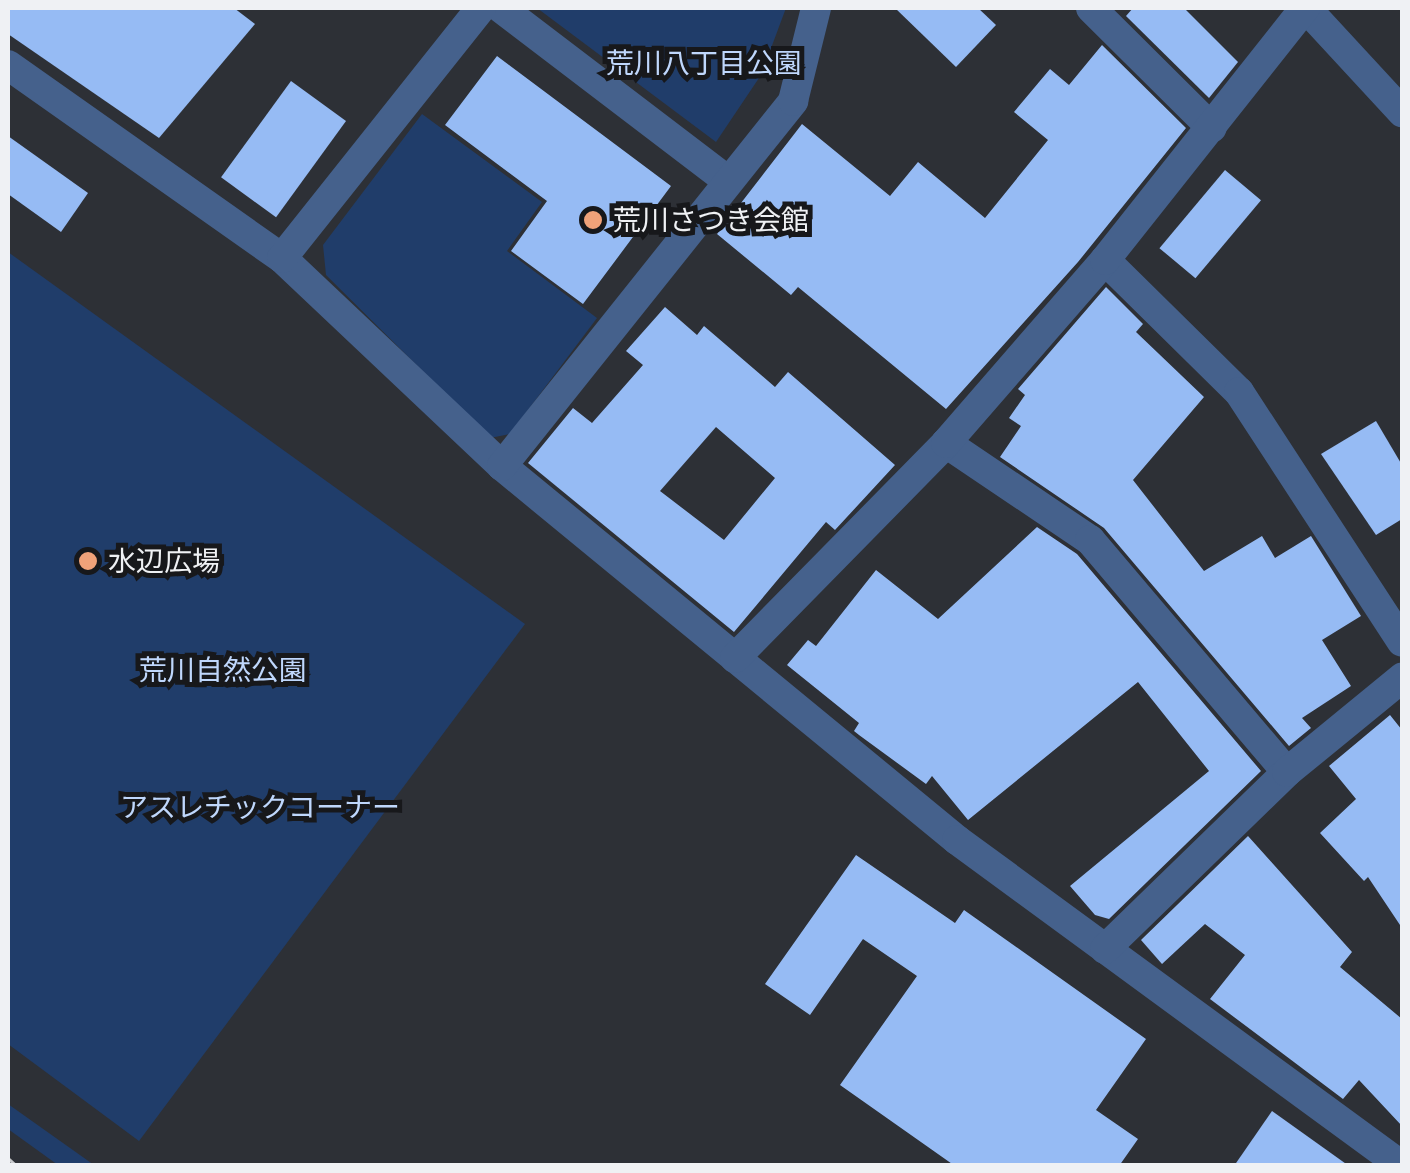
<!DOCTYPE html>
<html>
<head>
<meta charset="utf-8">
<style>
  body { margin:0 }
  #map { position:relative; width:1410px; height:1173px; overflow:hidden; background:#2d3036; font-family:"Titillium Web","Noto Sans JP",sans-serif }
  div>[style] { position:absolute }
  .green>* { inset:0; background:#203d6a }
  .building>* { inset:0; background:#96bbf4; transform-origin:0 0 }
  .minor>* { height:30px; margin:-15px; padding:0 15px; transform-origin:15px; border-radius:15px; background:#45618c }
  .tram>* { height:2.5px; margin:-1.25px; padding:0 1.25px; transform-origin:1.25px; border-radius:1.25px; background:#c7c9cc }
  .dots>* { width:28px; height:28px; translate:-50% -50%; box-sizing:border-box; border:5px solid #17181b; border-radius:50% }
  span { translate:-50% -50%; white-space:nowrap; text-align:center; line-height:1.15; -webkit-text-stroke:10px #17181b; paint-order:stroke }
  .park-label { font-size:28px; color:#bfd7fc }
  .poi-label { font-size:28px; color:#eff1f4 }
  .left { translate:0 -50%; text-align:left }
  .frame { position:absolute; inset:0; border:10px solid #eff1f4; pointer-events:none }
</style>
</head>
<body>
<div id="map">
  <div class="green">
    <i style="clip-path:polygon(537px 8px,786px 8px,761px 75px,716px 142px)"></i>
    <i style="clip-path:polygon(422px 114px,542px 202px,507px 251px,597px 318px,510px 434px,490px 438px,326px 275px,323px 245px)"></i>
    <i style="clip-path:polygon(8px 252px,525px 624px,139px 1141px,8px 1044px)"></i>
    <i style="clip-path:polygon(8px 1104px,94px 1165px,58px 1165px,8px 1129px)"></i>
  </div>
  <div class="building">
    <i style="clip-path:polygon(8px 8px,234px 8px,255px 24px,159px 138px,8px 34px)"></i>
    <i style="clip-path:polygon(895px 8px,978px 8px,996px 25px,956px 67px)"></i>
    <i style="clip-path:polygon(1133px 8px,1184px 8px,1238px 62px,1209px 98px,1126px 16px)"></i>
    <i style="clip-path:polygon(1102px 45px,1186px 128px,1078px 262px,946px 409px,798px 287px,791px 295px,717px 234px,802px 124px,890px 196px,918px 162px,985px 218px,1048px 140px,1014px 112px,1050px 69px,1069px 85px)"></i>
    <i style="clip-path:polygon(497px 56px,671px 186px,583px 304px,511px 251px,547px 201px,445px 125px)"></i>
    <i style="left:291px;top:81px;width:68px;height:119px;rotate:36deg"></i>
    <i style="clip-path:polygon(8px 136px,88px 193px,61px 232px,8px 194px)"></i>
    <i style="left:1225px;top:170px;width:47px;height:102px;rotate:40deg"></i>
    <i style="clip-path:polygon(1106px 287px,1143px 324px,1136px 332px,1204px 397px,1133px 480px,1204px 571px,1262px 536px,1275px 558px,1311px 536px,1361px 616px,1322px 640px,1351px 686px,1302px 718px,1311px 728px,1289px 746px,1104px 528px,1000px 457px,1021px 426px,1009px 418px,1025px 395px,1018px 389px)"></i>
    <i style="clip-path:polygon(evenodd,665px 307px,697px 335px,704px 326px,775px 387px,788px 372px,895px 465px,835px 530px,826px 522px,734px 632px,528px 463px,573px 408px,592px 423px,643px 365px,626px 351px,665px 307px,716px 427px,775px 478px,724px 540px,660px 491px,716px 427px)"></i>
    <i style="clip-path:polygon(1376px 421px,1402px 465px,1402px 519px,1376px 535px,1321px 454px)"></i>
    <i style="clip-path:polygon(1037px 527px,1077px 554px,1261px 771px,1109px 919px,1095px 915px,1070px 886px,1209px 771px,1138px 682px,968px 820px,932px 776px,926px 784px,859px 735px,854px 731px,859px 723px,787px 665px,808px 640px,816px 646px,876px 570px,938px 619px)"></i>
    <i style="clip-path:polygon(1390px 715px,1402px 730px,1402px 928px,1368px 877px,1364px 881px,1320px 833px,1356px 799px,1329px 766px)"></i>
    <i style="clip-path:polygon(1248px 836px,1352px 952px,1340px 967px,1402px 1019px,1402px 1126px,1359px 1080px,1343px 1099px,1210px 999px,1245px 955px,1205px 924px,1162px 964px,1141px 940px)"></i>
    <i style="clip-path:polygon(856px 855px,955px 923px,964px 910px,1146px 1039px,1096px 1110px,1138px 1139px,1119px 1166px,955px 1166px,840px 1085px,917px 976px,863px 939px,810px 1015px,765px 984px)"></i>
    <i style="clip-path:polygon(1272px 1111px,1349px 1166px,1234px 1166px)"></i>
  </div>
  <div class="minor">
    <i style="left:501px;top:8px;width:285px;rotate:37.3deg"></i>
    <i style="left:1091px;top:8px;width:170px;rotate:44.8deg"></i>
    <i style="left:1306px;top:8px;width:142px;rotate:47.3deg"></i>
    <i style="left:8px;top:65px;width:335px;rotate:35.2deg"></i>
    <i style="left:282px;top:258px;width:303px;rotate:43.4deg"></i>
    <i style="left:502px;top:466px;width:589px;rotate:39.42deg"></i>
    <i style="left:957px;top:840px;width:552px;rotate:36.23deg"></i>
    <i style="left:282px;top:258px;width:320px;rotate:-51.5deg"></i>
    <i style="left:1105px;top:260px;width:188px;rotate:44.6deg"></i>
    <i style="left:1239px;top:392px;width:298px;rotate:56.9deg"></i>
    <i style="left:946px;top:443px;width:174px;rotate:34deg"></i>
    <i style="left:1090px;top:540px;width:304px;rotate:49.7deg"></i>
    <i style="left:502px;top:466px;width:467px;rotate:-51.4deg"></i>
    <i style="left:793px;top:101px;width:96px;rotate:-76.1deg"></i>
    <i style="left:735px;top:658px;width:301px;rotate:-45.5deg"></i>
    <i style="left:946px;top:443px;width:242px;rotate:-49deg"></i>
    <i style="left:1105px;top:260px;width:322px;rotate:-51.6deg"></i>
    <i style="left:1105px;top:949px;width:254px;rotate:-44.2deg"></i>
    <i style="left:1287px;top:772px;width:149px;rotate:-39.3deg"></i>
  </div>
  <div class="tram">
    <i style="left:8px;top:1158px;width:12px;rotate:42deg"></i>
  </div>
  <div class="dots">
    <i style="left:593px;top:220px;background:#f0a279"></i>
    <i style="left:88px;top:561px;background:#f0a279"></i>
  </div>
  <div class="park-label">
    <span style="left:704px;top:63px">荒川八丁目公園</span>
    <span style="left:223px;top:670px">荒川自然公園</span>
    <span style="left:260px;top:807px">アスレチックコーナー</span>
  </div>
  <div class="poi-label">
    <span class="left" style="left:613px;top:220px">荒川さつき会館</span>
    <span class="left" style="left:108px;top:561px">水辺広場</span>
  </div>
  <div class="frame"></div>
</div>
</body>
</html>
